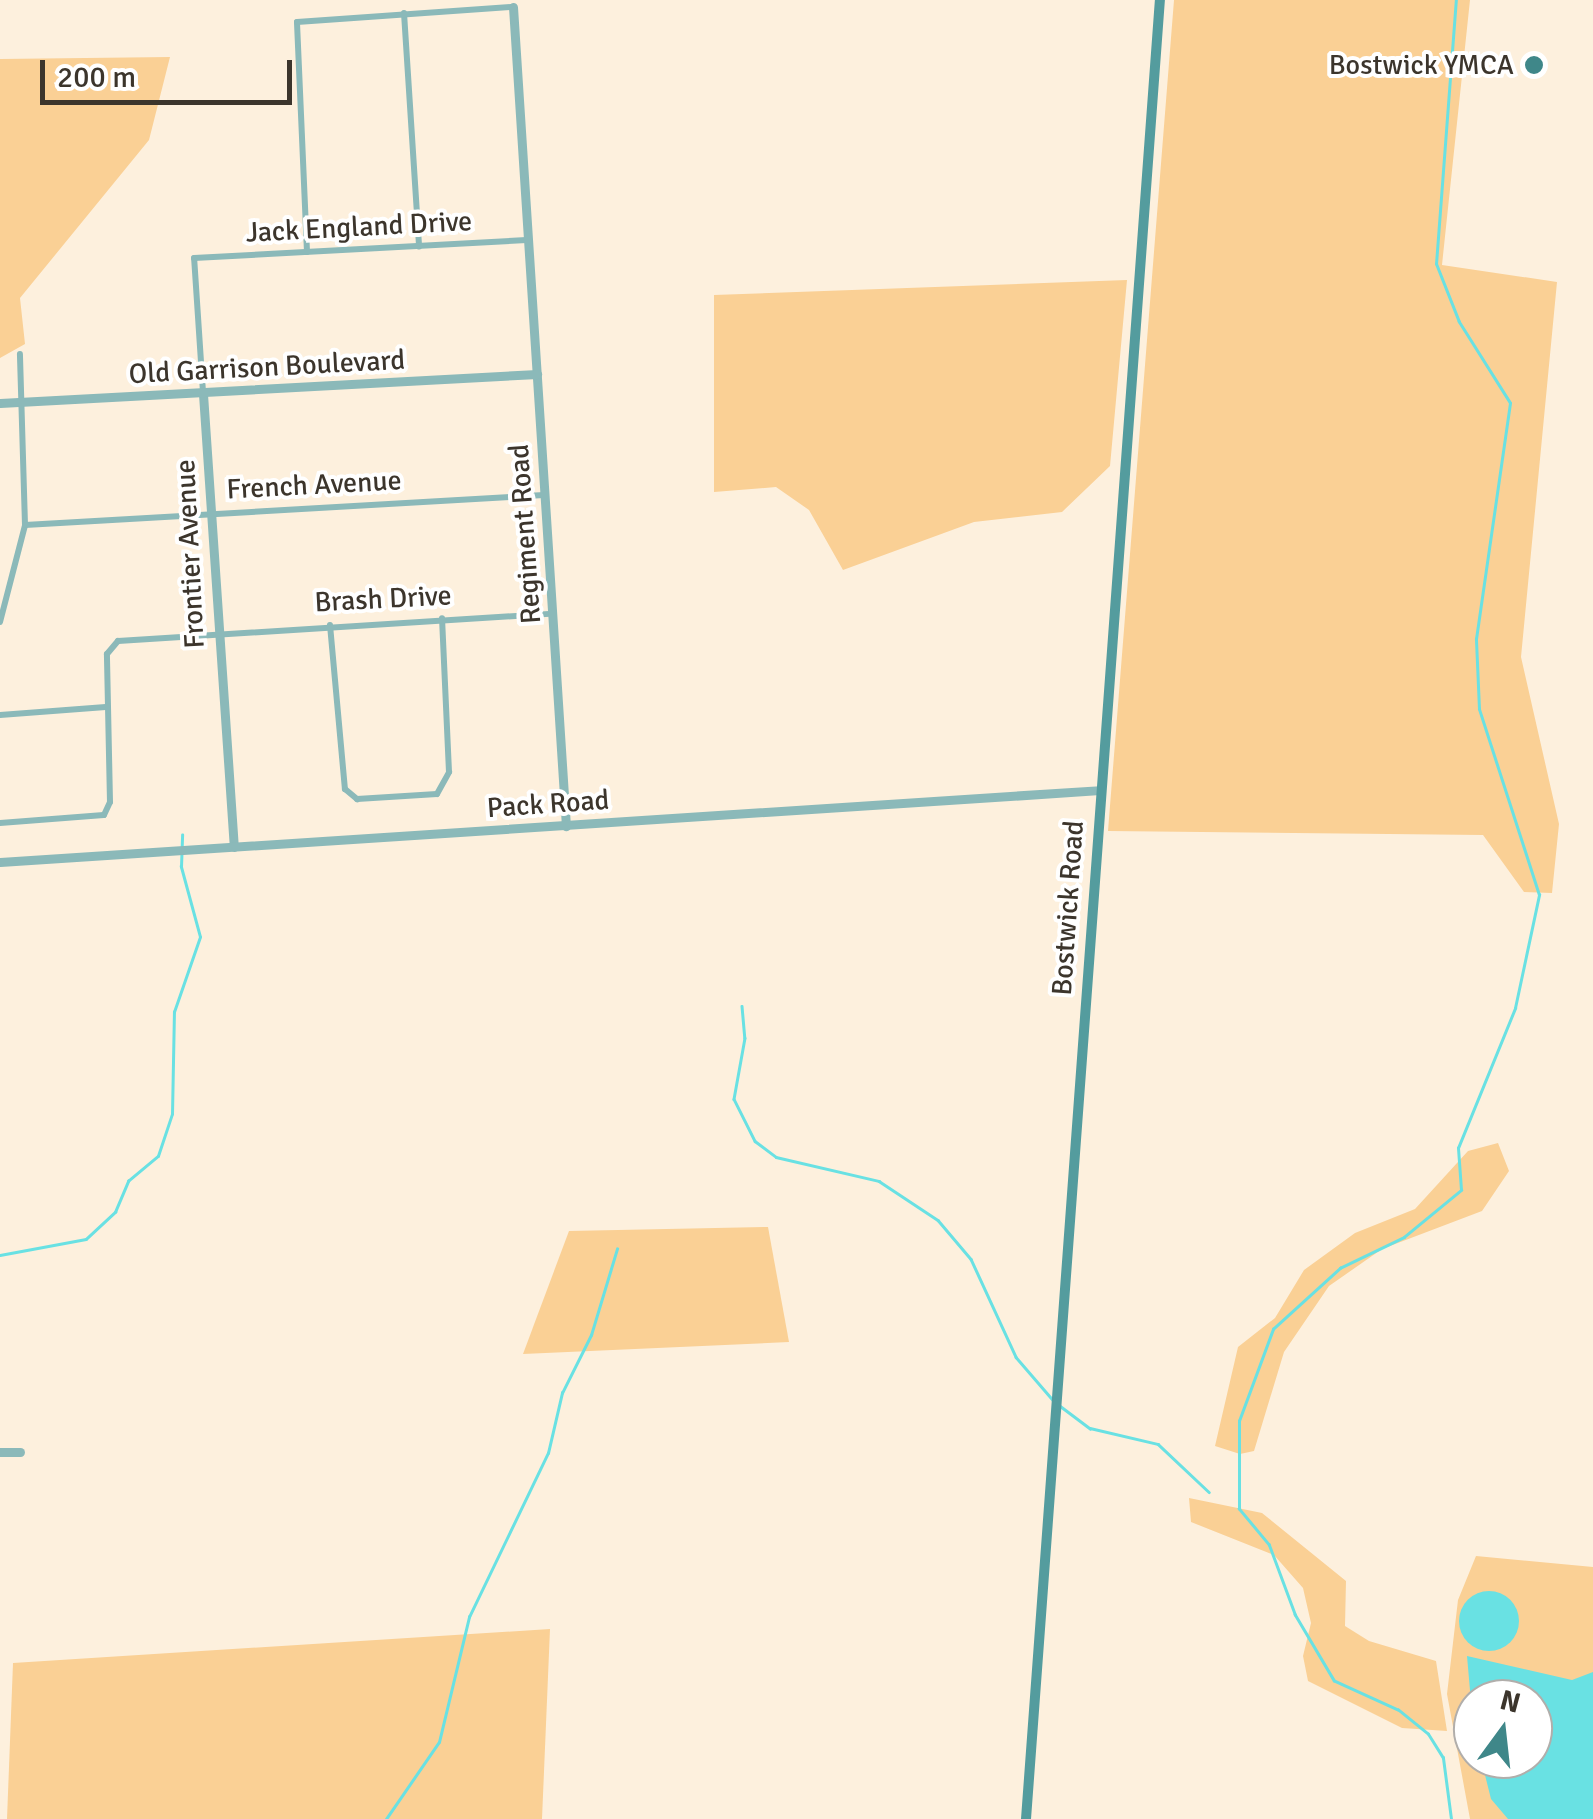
<!DOCTYPE html>
<html>
<head>
<meta charset="utf-8">
<style>
  body { margin:0 }
  #map { position:relative; width:1593px; height:1819px; overflow:hidden; background:#fdf0dd; font-family:Signika,sans-serif }
  div>[style] { position:absolute }
  .green>* { inset:0; background:#fad095 }
  .water>* { inset:0; background:#69e1e3 }
  .round { border-radius:50% }
  .stream>* { height:2.5px; margin:-1.25px; padding:0 1.25px; transform-origin:1.25px; border-radius:1.25px; background:#69e1e3 }
  .minor>* { height:6px; margin:-3px; padding:0 3px; transform-origin:3px; border-radius:3px; background:#8bb9b9 }
  .tertiary>* { height:9px; margin:-4.5px; padding:0 4.5px; transform-origin:4.5px; border-radius:4.5px; background:#8bb9b9 }
  .secondary>* { height:10px; margin:-5px; padding:0 5px; transform-origin:5px; border-radius:5px; background:#549c9e }
  .dots>* { width:28px; height:28px; translate:-50% -50%; box-sizing:border-box; border:5px solid #fff; border-radius:50% }
  span { translate:-50% -50%; white-space:nowrap; text-align:center; line-height:1.15; -webkit-text-stroke:8px #fff; paint-order:stroke }
  .poi-label { font-size:28px; color:#3c352c }
  .right { translate:-100% -50%; text-align:right }
  .street-label { font-size:28px; color:#3c352c }
  .north { position:absolute; left:1453px; top:1679px; width:100px; height:100px; box-sizing:border-box; background:#fff; border:2px solid #b1aeab; border-radius:50%; rotate:15deg; font-size:28px; font-weight:700; line-height:40px; text-align:center; color:#3c352c }
  .north::after { content:''; display:block; margin:auto; width:35px; height:45px; background:#3f8789; clip-path:polygon(50% 0,100% 100%,50% 72%,0 100%) }
  .scale { position:absolute; left:40px; top:60px; width:252px; height:45px; box-sizing:border-box; border:5px solid #3c352c; border-top:0; padding-left:12px; font-size:30px; line-height:35px; white-space:nowrap; color:#3c352c; -webkit-text-stroke:8px #fff; paint-order:stroke }
</style>
</head>
<body>
<div id="map">
  <div class="green">
    <i style="clip-path:polygon(1174px 0,1470px 0,1442px 265px,1557px 282px,1521px 657px,1559px 824px,1552px 893px,1524px 892px,1483px 835px,1108px 831px)"></i>
    <i style="clip-path:polygon(170px 57px,149px 140px,20px 298px,25px 344px,0 358px,0 59px)"></i>
    <i style="clip-path:polygon(1127px 280px,1110px 466px,1062px 512px,974px 522px,843px 570px,809px 510px,776px 487px,714px 492px,714px 295px)"></i>
    <i style="clip-path:polygon(1498px 1143px,1509px 1171px,1482px 1211px,1382px 1249px,1329px 1286px,1284px 1352px,1254px 1451px,1240px 1454px,1215px 1446px,1238px 1347px,1275px 1318px,1304px 1270px,1355px 1233px,1415px 1209px,1468px 1151px)"></i>
    <i style="clip-path:polygon(768px 1227px,789px 1342px,523px 1354px,569px 1231px)"></i>
    <i style="clip-path:polygon(1189px 1498px,1262px 1513px,1346px 1581px,1345px 1626px,1369px 1641px,1436px 1661px,1447px 1731px,1402px 1728px,1308px 1681px,1303px 1656px,1311px 1623px,1303px 1588px,1274px 1555px,1191px 1522px)"></i>
    <i style="clip-path:polygon(evenodd,1476px 1556px,1593px 1567px,1593px 1819px,1470px 1819px,1447px 1694px,1458px 1600px,1476px 1556px,1473px 1699px,1533px 1699px,1533px 1759px,1473px 1759px,1473px 1699px)"></i>
    <i style="clip-path:polygon(550px 1629px,542px 1819px,7px 1819px,13px 1663px)"></i>
  </div>
  <div class="water">
    <i class="round" style="left:1459px;top:1591px;width:60px;height:60px"></i>
    <i style="clip-path:polygon(1467px 1656px,1572px 1680px,1593px 1672px,1593px 1819px,1508px 1819px,1491px 1799px,1481px 1759px,1533px 1759px,1533px 1699px,1473px 1699px,1473px 1725px)"></i>
  </div>
  <div class="stream">
    <i style="left:742px;top:1006px;width:32px;rotate:85deg"></i>
    <i style="left:745px;top:1038px;width:62px;rotate:100.2deg"></i>
    <i style="left:734px;top:1099px;width:47px;rotate:63.4deg"></i>
    <i style="left:755px;top:1141px;width:26px;rotate:37deg"></i>
    <i style="left:776px;top:1157px;width:106px;rotate:13.1deg"></i>
    <i style="left:879px;top:1181px;width:71px;rotate:33.5deg"></i>
    <i style="left:938px;top:1220px;width:51px;rotate:49.8deg"></i>
    <i style="left:971px;top:1259px;width:108px;rotate:65.3deg"></i>
    <i style="left:1016px;top:1357px;width:57px;rotate:49.3deg"></i>
    <i style="left:0;top:1255px;width:87px;rotate:-10.5deg"></i>
    <i style="left:86px;top:1239px;width:40px;rotate:-43deg"></i>
    <i style="left:115px;top:1212px;width:34px;rotate:-67deg"></i>
    <i style="left:128px;top:1181px;width:39px;rotate:-40deg"></i>
    <i style="left:158px;top:1156px;width:44px;rotate:-71.6deg"></i>
    <i style="left:172px;top:1114px;width:102px;rotate:-88.9deg"></i>
    <i style="left:174px;top:1012px;width:79px;rotate:-70.9deg"></i>
    <i style="left:200px;top:937px;width:73px;rotate:-105.2deg"></i>
    <i style="left:181px;top:867px;width:32px;rotate:-88deg"></i>
    <i style="left:1059px;top:1405px;width:39px;rotate:37deg"></i>
    <i style="left:1090px;top:1428px;width:70px;rotate:13.2deg"></i>
    <i style="left:1158px;top:1444px;width:70px;rotate:43.3deg"></i>
    <i style="left:386px;top:1819px;width:93px;rotate:-55.5deg"></i>
    <i style="left:439px;top:1742px;width:129px;rotate:-76.5deg"></i>
    <i style="left:469px;top:1617px;width:182px;rotate:-64.3deg"></i>
    <i style="left:548px;top:1453px;width:62px;rotate:-76.9deg"></i>
    <i style="left:562px;top:1393px;width:65px;rotate:-63.4deg"></i>
    <i style="left:591px;top:1335px;width:90px;rotate:-73.2deg"></i>
    <i style="left:1451px;top:1819px;width:62px;rotate:-97.5deg"></i>
    <i style="left:1443px;top:1758px;width:28px;rotate:-122deg"></i>
    <i style="left:1428px;top:1734px;width:38px;rotate:-141deg"></i>
    <i style="left:1398px;top:1710px;width:70px;rotate:-155.6deg"></i>
    <i style="left:1334px;top:1681px;width:77px;rotate:-120.6deg"></i>
    <i style="left:1295px;top:1615px;width:75px;rotate:-110.4deg"></i>
    <i style="left:1269px;top:1545px;width:47px;rotate:-129.8deg"></i>
    <i style="left:1239px;top:1509px;width:88px;rotate:-90deg"></i>
    <i style="left:1239px;top:1421px;width:98px;rotate:-69.7deg"></i>
    <i style="left:1273px;top:1329px;width:91px;rotate:-42.3deg"></i>
    <i style="left:1340px;top:1268px;width:71px;rotate:-25.8deg"></i>
    <i style="left:1404px;top:1237px;width:74px;rotate:-39.5deg"></i>
    <i style="left:1461px;top:1190px;width:42px;rotate:-94.1deg"></i>
    <i style="left:1458px;top:1148px;width:151px;rotate:-67.8deg"></i>
    <i style="left:1515px;top:1008px;width:116px;rotate:-78deg"></i>
    <i style="left:1539px;top:895px;width:195px;rotate:-107.9deg"></i>
    <i style="left:1479px;top:709px;width:70px;rotate:-92.5deg"></i>
    <i style="left:1476px;top:639px;width:238px;rotate:-81.8deg"></i>
    <i style="left:1510px;top:403px;width:96px;rotate:-122.2deg"></i>
    <i style="left:1459px;top:322px;width:62px;rotate:-111.6deg"></i>
    <i style="left:1436px;top:264px;width:265px;rotate:-85.7deg"></i>
  </div>
  <div class="minor">
    <i style="left:404px;top:13px;width:234px;rotate:86.3deg"></i>
    <i style="left:307px;top:252px;width:230px;rotate:-92.5deg"></i>
    <i style="left:297px;top:22px;width:217px;rotate:-4deg"></i>
    <i style="left:203px;top:392px;width:134px;rotate:-93.8deg"></i>
    <i style="left:194px;top:258px;width:333px;rotate:-3.1deg"></i>
    <i style="left:25px;top:525px;width:520px;rotate:-3.31deg"></i>
    <i style="left:0;top:622px;width:100px;rotate:-75.5deg"></i>
    <i style="left:25px;top:525px;width:171px;rotate:-91.7deg"></i>
    <i style="left:330px;top:625px;width:165px;rotate:84.8deg"></i>
    <i style="left:345px;top:789px;width:16px;rotate:40deg"></i>
    <i style="left:357px;top:799px;width:80px;rotate:-3.6deg"></i>
    <i style="left:437px;top:794px;width:25px;rotate:-61deg"></i>
    <i style="left:449px;top:772px;width:154px;rotate:-92.6deg"></i>
    <i style="left:0;top:715px;width:106px;rotate:-4.3deg"></i>
    <i style="left:0;top:823px;width:104px;rotate:-4.4deg"></i>
    <i style="left:104px;top:815px;width:14px;rotate:-65deg"></i>
    <i style="left:110px;top:802px;width:148px;rotate:-91.2deg"></i>
    <i style="left:107px;top:654px;width:17px;rotate:-50deg"></i>
    <i style="left:118px;top:641px;width:436px;rotate:-3.6deg"></i>
  </div>
  <div class="tertiary">
    <i style="left:513px;top:7px;width:821px;rotate:86.3deg"></i>
    <i style="left:203px;top:394px;width:454px;rotate:86.1deg"></i>
    <i style="left:0;top:403px;width:538px;rotate:-3.09deg"></i>
    <i style="left:0;top:862px;width:1102px;rotate:-3.74deg"></i>
    <i style="left:0;top:1452px;width:20px"></i>
  </div>
  <div class="secondary">
    <i style="left:1026px;top:1819px;width:1824px;rotate:-85.79deg"></i>
  </div>
  <div class="dots">
    <i style="left:1534px;top:65px;background:#3f8789"></i>
  </div>
  <div class="poi-label">
    <span class="right" style="left:1514px;top:65px">Bostwick YMCA</span>
  </div>
  <div class="street-label">
    <span style="left:359px;top:227px;rotate:-3deg">Jack England Drive</span>
    <span style="left:267px;top:367px;rotate:-3deg">Old Garrison Boulevard</span>
    <span style="left:314px;top:485px;rotate:-3deg">French Avenue</span>
    <span style="left:525px;top:534px;rotate:-94deg">Regiment Road</span>
    <span style="left:190px;top:554px;rotate:-93deg">Frontier Avenue</span>
    <span style="left:383px;top:599px;rotate:-3deg">Brash Drive</span>
    <span style="left:548px;top:804px;rotate:-4deg">Pack Road</span>
    <span style="left:1068px;top:908px;rotate:-86deg">Bostwick Road</span>
  </div>
  <div class="north">N</div>
  <div class="scale">200 m</div>
</div>
</body>
</html>
